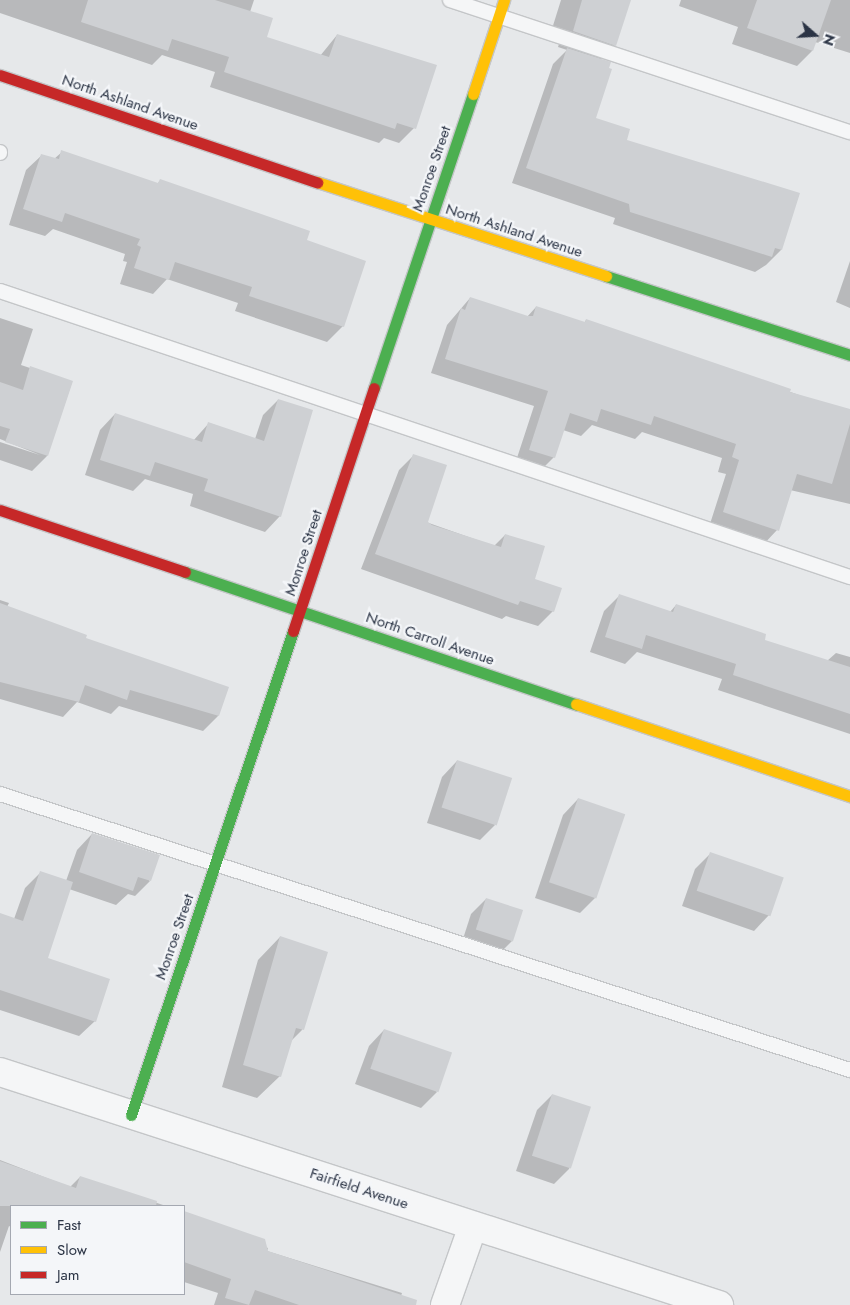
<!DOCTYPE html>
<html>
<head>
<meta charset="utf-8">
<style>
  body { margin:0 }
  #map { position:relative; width:850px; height:1305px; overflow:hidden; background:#e6e8ea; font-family:Jost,sans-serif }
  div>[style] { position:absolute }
  .shadow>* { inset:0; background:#0003 }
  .building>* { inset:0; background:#ced0d3; transform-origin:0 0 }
  .roads { filter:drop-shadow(1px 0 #c4c6c8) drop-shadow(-1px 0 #c4c6c8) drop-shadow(0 1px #c4c6c8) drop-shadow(0 -1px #c4c6c8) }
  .lane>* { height:14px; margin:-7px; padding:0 7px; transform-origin:7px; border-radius:7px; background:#f5f6f7 }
  .street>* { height:28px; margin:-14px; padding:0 14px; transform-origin:14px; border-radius:14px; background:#f5f6f7 }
  .fast>* { height:11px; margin:-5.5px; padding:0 5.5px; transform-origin:5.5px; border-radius:5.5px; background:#4caf50 }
  .slow>* { height:11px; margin:-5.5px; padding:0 5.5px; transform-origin:5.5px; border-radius:5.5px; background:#ffc107 }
  .jam>* { height:11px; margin:-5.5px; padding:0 5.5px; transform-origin:5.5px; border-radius:5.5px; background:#c62828 }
  span { translate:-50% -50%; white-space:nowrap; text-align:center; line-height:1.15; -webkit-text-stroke:4.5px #f4f6f9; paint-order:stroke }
  .street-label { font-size:15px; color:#2b3445 }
  .legend { position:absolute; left:10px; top:1205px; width:175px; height:90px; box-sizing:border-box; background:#f4f6f9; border:1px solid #a4a8b1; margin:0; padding:6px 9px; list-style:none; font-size:15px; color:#2b3445 }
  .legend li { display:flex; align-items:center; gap:10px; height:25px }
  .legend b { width:25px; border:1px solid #a4a8b1 }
  .north { position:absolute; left:790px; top:10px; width:50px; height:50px; -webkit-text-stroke:4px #f4f6f9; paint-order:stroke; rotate:109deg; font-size:14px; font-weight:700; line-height:20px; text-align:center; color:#2b3445 }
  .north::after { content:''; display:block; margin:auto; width:18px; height:22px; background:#2b3445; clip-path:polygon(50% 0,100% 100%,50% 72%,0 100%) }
</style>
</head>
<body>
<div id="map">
  <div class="shadow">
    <i style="clip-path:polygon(0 0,254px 0,250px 12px,266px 38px,320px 56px,337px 35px,414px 128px,399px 143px,384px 138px,379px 143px,210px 87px,215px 72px,162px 55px,152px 65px,0 13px)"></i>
    <i style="clip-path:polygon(561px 0,629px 0,615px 45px,600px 60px,595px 118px,625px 141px,799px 194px,781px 250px,766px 265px,755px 272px,613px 224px,615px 218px,512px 183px,553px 64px,567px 50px,558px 47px,562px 35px,551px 32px)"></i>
    <i style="clip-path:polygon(681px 0,850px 0,850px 53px,815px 42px,812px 51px,797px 66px,732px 44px,738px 27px,679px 6px)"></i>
    <i style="clip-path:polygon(62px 152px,157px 184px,160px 181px,343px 326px,327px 342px,235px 311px,238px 303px,167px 279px,153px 294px,120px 284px,127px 262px,123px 261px,125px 254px,53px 229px,45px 236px,9px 225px,26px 170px,42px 155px,54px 159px)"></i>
    <i style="clip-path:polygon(850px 261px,850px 308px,836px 302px)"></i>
    <i style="clip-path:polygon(470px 298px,527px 317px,536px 307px,584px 323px,586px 320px,850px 413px,850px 504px,790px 490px,777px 530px,763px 545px,709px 527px,726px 474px,718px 472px,722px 458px,642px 432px,635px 439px,592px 425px,581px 436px,563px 430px,554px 457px,539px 472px,515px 464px,534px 406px,431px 373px,447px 325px)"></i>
    <i style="clip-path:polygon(0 318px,33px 329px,21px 365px,72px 382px,47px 456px,32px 471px,0 460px,0 442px,40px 455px,0 439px)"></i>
    <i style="clip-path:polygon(278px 400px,280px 516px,265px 532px,190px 506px,193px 494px,145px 479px,133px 491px,85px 475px,100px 430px,115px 414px,193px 441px,209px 423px,255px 439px,263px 415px)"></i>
    <i style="clip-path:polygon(414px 455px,426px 522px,494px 546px,505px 535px,553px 611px,538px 626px,506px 616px,502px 619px,361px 569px,399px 470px)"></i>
    <i style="clip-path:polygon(619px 596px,670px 612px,676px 605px,763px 641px,827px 661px,836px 653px,850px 657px,850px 734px,718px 690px,722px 679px,637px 652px,625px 664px,590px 652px,604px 611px)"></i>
    <i style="clip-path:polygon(0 600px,9px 603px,7px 607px,84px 639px,228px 688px,218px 716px,203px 731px,119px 706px,111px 714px,77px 702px,63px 717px,0 699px)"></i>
    <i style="clip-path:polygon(457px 761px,495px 825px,480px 840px,427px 823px,442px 777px)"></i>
    <i style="clip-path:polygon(578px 799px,595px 898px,580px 913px,535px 898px,563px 815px)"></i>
    <i style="clip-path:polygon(92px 834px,150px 881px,135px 896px,128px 894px,116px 905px,69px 889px,46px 959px,95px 1021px,79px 1036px,0 1010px,0 915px,14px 919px,25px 888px,40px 873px,66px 881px,77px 850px)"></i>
    <i style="clip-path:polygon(711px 853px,769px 915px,754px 931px,682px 906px,695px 869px)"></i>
    <i style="clip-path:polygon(486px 899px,512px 941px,497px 956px,461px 945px,471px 914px)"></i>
    <i style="clip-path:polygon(280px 937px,327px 953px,302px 1030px,290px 1042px,280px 1076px,257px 1098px,222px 1087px,258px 960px)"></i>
    <i style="clip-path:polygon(384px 1030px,437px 1092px,421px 1108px,355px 1084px,369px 1046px)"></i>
    <i style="clip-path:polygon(552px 1095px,590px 1108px,569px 1169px,554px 1184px,516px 1171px,537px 1110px)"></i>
    <i style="clip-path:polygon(0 1160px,70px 1187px,80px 1177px,166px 1206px,11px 1206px,11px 1227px,9px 1226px,0 1252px)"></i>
    <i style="clip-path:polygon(184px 1212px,197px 1217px,195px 1222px,268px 1248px,267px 1251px,402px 1293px,398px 1305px,214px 1305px,218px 1293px,184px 1282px)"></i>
  </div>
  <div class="building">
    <i style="clip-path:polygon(88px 0,215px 0,273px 18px,267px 37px,329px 57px,337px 34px,437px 65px,416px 129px,397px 123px,395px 129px,224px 72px,229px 57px,172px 39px,168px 51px,81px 22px)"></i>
    <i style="clip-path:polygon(582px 0,631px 0,616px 46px,573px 31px)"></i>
    <i style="clip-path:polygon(757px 0,831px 0,813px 51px,747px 28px)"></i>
    <i style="clip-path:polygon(567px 48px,611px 62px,609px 68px,612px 69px,596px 118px,630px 129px,627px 140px,800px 193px,782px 250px,775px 248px,772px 257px,630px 212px,629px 204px,526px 168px)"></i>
    <i style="clip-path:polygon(61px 150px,158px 183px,160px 179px,310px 231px,307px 240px,366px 261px,344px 327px,249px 296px,252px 287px,175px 262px,169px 280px,134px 268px,141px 247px,137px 245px,140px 239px,65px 213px,62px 222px,23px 209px,41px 154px,59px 159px)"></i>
    <i style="clip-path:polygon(470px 297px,528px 316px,533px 316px,536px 306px,585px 322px,586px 319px,791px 389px,790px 392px,850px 409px,850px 424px,832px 484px,797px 474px,779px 531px,723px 512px,739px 460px,732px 457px,736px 444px,654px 416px,651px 425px,601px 409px,597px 422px,570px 413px,555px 458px,529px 450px,548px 391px,445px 359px,461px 308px,465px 310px)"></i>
    <i style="clip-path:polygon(30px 366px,73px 381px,48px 456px,5px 442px,10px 429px,0 426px,0 382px,23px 390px)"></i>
    <i style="clip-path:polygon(278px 399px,313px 410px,281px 517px,204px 491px,208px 479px,155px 462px,150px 476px,100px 460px,115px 413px,202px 442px,208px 422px,264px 441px)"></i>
    <i style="clip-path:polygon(413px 454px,447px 465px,428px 522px,432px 525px,501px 547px,505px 534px,545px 546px,535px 579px,562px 588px,554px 612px,520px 601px,518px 605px,375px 554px)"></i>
    <i style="clip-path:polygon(619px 594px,673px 612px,676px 604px,766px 634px,765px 640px,850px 667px,850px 714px,733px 675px,736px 664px,646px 635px,642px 649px,605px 637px)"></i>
    <i style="clip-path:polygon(0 603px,87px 635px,86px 638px,229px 687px,219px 716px,130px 690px,127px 700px,85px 685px,79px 702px,0 682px)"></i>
    <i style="left:457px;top:760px;width:58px;height:50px;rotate:18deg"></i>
    <i style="left:578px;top:798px;width:50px;height:89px;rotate:19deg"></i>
    <i style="clip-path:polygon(92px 833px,160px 855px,151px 881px,138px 877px,133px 891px,79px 872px)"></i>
    <i style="left:710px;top:852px;width:78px;height:41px;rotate:19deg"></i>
    <i style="clip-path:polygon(40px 871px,73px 882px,48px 958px,110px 979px,96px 1022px,0 990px,0 913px,23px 921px)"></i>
    <i style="left:486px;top:898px;width:39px;height:33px;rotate:18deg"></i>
    <i style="clip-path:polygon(280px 936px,328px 952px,304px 1030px,296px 1028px,281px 1077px,243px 1065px)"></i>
    <i style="left:384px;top:1029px;width:72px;height:42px;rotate:19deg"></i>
    <i style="left:552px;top:1094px;width:41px;height:65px;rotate:18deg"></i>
    <i style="clip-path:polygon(0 1161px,76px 1188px,80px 1176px,157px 1201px,156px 1206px,0 1206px)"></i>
    <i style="clip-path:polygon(184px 1211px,265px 1239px,268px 1251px,417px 1300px,416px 1305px,299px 1305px,255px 1290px,249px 1305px,225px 1298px,231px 1279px,184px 1262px)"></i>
  </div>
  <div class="roads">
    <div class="lane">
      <i style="left:450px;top:0;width:421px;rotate:18.3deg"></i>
      <i style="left:0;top:152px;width:1px;rotate:90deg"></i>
      <i style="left:0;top:291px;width:897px;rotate:18.6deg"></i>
      <i style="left:0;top:794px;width:894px;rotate:17.99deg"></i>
    </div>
    <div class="street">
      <i style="left:0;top:1072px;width:756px;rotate:17.96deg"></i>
      <i style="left:445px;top:1305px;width:84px;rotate:-70.5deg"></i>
    </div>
    <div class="fast">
      <i style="left:606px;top:276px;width:256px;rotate:17.9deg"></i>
      <i style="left:374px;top:388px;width:310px;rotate:-71.4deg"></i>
      <i style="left:185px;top:572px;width:413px;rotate:18.7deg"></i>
      <i style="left:131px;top:1115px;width:510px;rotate:-71.49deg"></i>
    </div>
    <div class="slow">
      <i style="left:473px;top:94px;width:99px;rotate:-71.7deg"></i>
      <i style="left:317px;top:182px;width:304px;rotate:18deg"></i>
      <i style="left:576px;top:704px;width:289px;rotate:18.6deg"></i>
    </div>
    <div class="jam">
      <i style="left:0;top:75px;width:335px;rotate:18.7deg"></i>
      <i style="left:0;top:510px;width:195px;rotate:18.5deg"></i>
      <i style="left:293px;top:631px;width:256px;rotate:-71.6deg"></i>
    </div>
  </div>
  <div class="street-label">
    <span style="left:130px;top:103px;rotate:19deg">North Ashland Avenue</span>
    <span style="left:432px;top:169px;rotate:-71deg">Monroe Street</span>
    <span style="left:514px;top:231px;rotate:18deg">North Ashland Avenue</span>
    <span style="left:304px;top:553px;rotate:-72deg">Monroe Street</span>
    <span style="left:430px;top:639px;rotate:19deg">North Carroll Avenue</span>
    <span style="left:175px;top:937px;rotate:-71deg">Monroe Street</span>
    <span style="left:359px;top:1189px;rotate:18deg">Fairfield Avenue</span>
  </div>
  <ul class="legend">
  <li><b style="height:6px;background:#4caf50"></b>Fast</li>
  <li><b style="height:6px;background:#ffc107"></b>Slow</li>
  <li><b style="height:6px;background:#c62828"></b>Jam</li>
  </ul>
  <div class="north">N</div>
</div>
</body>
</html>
